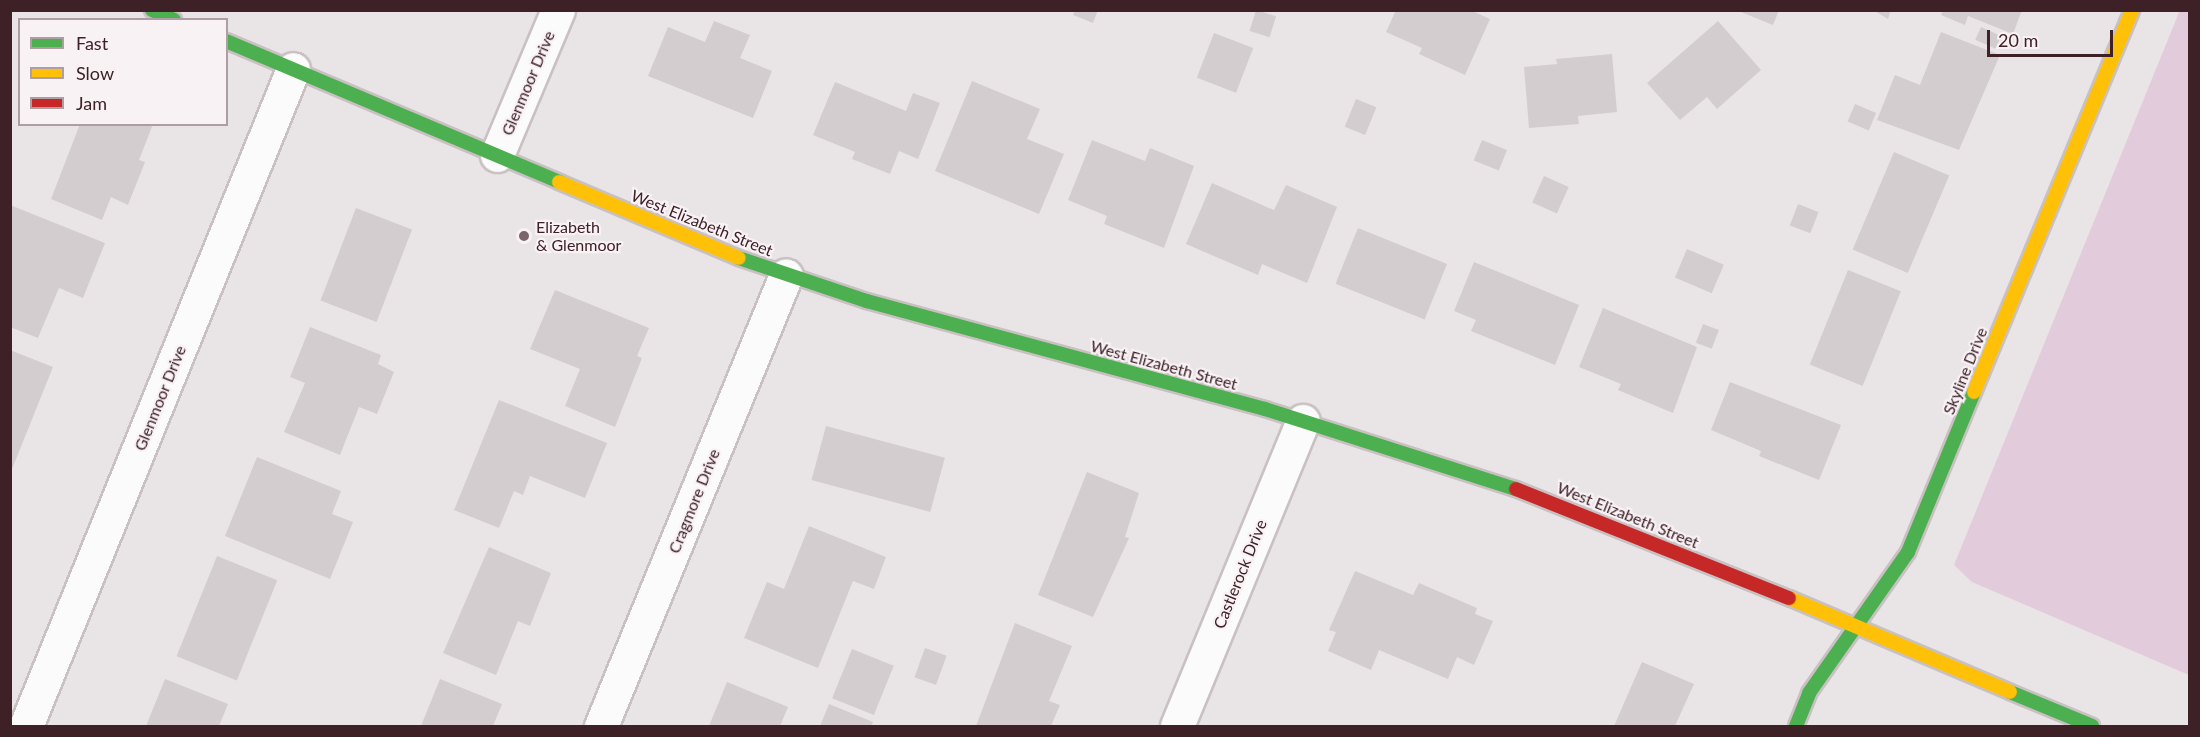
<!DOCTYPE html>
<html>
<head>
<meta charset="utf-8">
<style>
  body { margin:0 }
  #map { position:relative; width:2200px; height:737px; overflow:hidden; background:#e9e4e6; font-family:Lato,sans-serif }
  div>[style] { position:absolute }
  .green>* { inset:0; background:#e2ccdb }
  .building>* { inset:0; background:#d4cdd0; transform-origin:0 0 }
  .roads { filter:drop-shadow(2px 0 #c9c0c2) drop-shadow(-2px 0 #c9c0c2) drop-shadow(0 2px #c9c0c2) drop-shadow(0 -2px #c9c0c2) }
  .street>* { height:33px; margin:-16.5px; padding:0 16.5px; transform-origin:16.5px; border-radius:16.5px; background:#fcfbfb }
  .fast>* { height:14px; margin:-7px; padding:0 7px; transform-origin:7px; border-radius:7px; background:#4caf50 }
  .slow>* { height:14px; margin:-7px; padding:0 7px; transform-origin:7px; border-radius:7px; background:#ffc107 }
  .jam>* { height:14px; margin:-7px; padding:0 7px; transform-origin:7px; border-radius:7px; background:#c62828 }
  .dots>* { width:16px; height:16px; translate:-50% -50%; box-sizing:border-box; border:3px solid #f8f2f5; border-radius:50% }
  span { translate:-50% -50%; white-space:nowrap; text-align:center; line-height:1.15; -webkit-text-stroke:4.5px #f8f2f5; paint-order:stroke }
  .street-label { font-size:16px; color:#3d2127 }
  .poi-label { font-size:16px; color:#3d2127 }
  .left { translate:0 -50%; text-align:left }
  .frame { position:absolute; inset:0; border:12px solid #3d2127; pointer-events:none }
  .legend { position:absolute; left:18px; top:18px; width:210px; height:108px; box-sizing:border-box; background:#f8f2f5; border:2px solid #ad9ea3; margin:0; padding:8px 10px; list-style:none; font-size:18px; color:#3d2127 }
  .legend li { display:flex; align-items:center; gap:12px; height:30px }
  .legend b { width:30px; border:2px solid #ad9ea3 }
  .scale { position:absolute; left:1987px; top:30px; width:126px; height:27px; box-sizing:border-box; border:3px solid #3d2127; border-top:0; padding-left:8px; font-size:18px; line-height:21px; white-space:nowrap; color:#3d2127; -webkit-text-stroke:4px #f8f2f5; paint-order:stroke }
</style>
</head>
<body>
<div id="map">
  <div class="green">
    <i style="clip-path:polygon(2180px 10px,2190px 11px,2189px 675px,1972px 582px,1954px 565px)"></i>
  </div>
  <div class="building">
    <i style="clip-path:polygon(1075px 10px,1098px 10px,1093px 23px,1073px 15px)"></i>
    <i style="left:1256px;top:10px;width:21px;height:22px;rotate:17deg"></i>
    <i style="clip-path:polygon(1396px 10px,1470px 10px,1490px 19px,1465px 75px,1419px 54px,1422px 48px,1386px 32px)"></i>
    <i style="clip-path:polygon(1736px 10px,1779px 10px,1773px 25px)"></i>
    <i style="clip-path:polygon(1873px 10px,1891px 10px,1888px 19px)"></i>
    <i style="clip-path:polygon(1943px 10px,2022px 10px,2013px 34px,1968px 16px,1965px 25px,1941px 15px)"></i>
    <i style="clip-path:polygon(714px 21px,750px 35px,740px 58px,772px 71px,753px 118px,648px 76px,668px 27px,705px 42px)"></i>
    <i style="clip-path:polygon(1718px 21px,1761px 70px,1717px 109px,1707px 97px,1680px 120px,1647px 83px)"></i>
    <i style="left:1981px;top:27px;width:22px;height:14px;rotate:24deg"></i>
    <i style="clip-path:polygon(1941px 32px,2000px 55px,1959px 150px,1877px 120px,1895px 75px,1920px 85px)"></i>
    <i style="left:1214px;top:33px;width:42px;height:48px;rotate:21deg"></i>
    <i style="clip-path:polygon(1612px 54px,1617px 112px,1578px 116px,1579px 124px,1529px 128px,1524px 67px,1557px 64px,1556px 59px)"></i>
    <i style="clip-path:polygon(972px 81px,1040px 109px,1027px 139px,1064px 154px,1039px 214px,935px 171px)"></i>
    <i style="clip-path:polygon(835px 82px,906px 111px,913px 93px,940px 103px,918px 159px,899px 151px,890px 174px,852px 159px,855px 152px,813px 135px)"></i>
    <i style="left:1356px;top:99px;width:22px;height:30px;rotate:22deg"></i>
    <i style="left:1855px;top:104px;width:23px;height:19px;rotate:23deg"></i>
    <i style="clip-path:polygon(80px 124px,153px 124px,139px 160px,145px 162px,128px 205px,111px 197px,102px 220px,51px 199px)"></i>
    <i style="clip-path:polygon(1092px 140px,1145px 161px,1150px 148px,1194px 166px,1164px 248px,1104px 224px,1107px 216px,1068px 200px)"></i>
    <i style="left:1482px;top:140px;width:27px;height:22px;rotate:22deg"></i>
    <i style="left:1894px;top:152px;width:60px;height:106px;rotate:23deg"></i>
    <i style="left:1544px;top:176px;width:27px;height:29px;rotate:24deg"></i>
    <i style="clip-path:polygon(1212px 183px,1274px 210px,1286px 185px,1337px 207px,1307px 283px,1262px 264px,1258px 275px,1186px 244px)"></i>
    <i style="left:1798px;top:204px;width:22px;height:23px;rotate:21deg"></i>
    <i style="clip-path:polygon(10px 205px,105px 243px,83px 298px,59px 288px,38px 338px,10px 327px)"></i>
    <i style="left:356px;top:208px;width:60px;height:99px;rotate:21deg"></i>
    <i style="left:1358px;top:228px;width:96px;height:60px;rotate:22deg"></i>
    <i style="left:1687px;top:249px;width:40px;height:31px;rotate:23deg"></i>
    <i style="clip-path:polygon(1474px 262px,1579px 305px,1555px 365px,1471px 331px,1476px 320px,1454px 311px)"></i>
    <i style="left:1848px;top:270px;width:57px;height:102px;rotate:22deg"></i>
    <i style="clip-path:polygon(555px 290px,649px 328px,637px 356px,642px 358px,615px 427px,565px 406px,580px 369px,530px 349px)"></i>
    <i style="clip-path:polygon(1603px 308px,1697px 347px,1673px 413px,1618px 390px,1621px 384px,1579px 367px)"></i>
    <i style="left:1703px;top:324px;width:17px;height:20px;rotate:21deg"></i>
    <i style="clip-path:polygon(310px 327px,381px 355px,378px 364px,394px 372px,377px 414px,359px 407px,340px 455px,284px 432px,305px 383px,290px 377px)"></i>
    <i style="clip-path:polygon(10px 350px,53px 367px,12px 469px,10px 468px)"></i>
    <i style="clip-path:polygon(1730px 382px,1841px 425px,1819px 480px,1759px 456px,1761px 451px,1711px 430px)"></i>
    <i style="clip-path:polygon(499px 400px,607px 443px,585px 498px,530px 476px,523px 495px,514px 491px,499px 528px,454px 510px)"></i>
    <i style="left:826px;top:426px;width:123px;height:56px;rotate:15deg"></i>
    <i style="clip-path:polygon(257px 457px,341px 491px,332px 514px,353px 522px,330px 579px,225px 536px)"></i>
    <i style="clip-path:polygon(1087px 472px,1139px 493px,1125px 537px,1129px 538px,1093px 617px,1038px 595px)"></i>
    <i style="clip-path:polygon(809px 526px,886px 557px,874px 589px,853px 581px,818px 668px,744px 638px,767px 582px,784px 589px)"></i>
    <i style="clip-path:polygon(489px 547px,551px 573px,530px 626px,518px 621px,496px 675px,443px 653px)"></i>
    <i style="left:217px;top:556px;width:65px;height:108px;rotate:22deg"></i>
    <i style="clip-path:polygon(1355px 571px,1413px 595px,1419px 583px,1477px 608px,1475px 614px,1493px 621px,1474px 665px,1457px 657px,1448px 679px,1379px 650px,1371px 670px,1328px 651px,1336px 632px,1329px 630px)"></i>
    <i style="clip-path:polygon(1015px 623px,1072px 646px,1049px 701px,1060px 705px,1051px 726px,976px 726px)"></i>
    <i style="left:925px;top:648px;width:23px;height:31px;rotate:20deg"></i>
    <i style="left:852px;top:649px;width:45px;height:53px;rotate:22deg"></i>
    <i style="clip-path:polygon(1642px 662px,1694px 684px,1675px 726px,1614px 726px)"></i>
    <i style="clip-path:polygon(165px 679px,228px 704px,219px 726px,146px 726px)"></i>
    <i style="clip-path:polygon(440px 679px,502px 704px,493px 726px,421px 726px)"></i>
    <i style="clip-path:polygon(727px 682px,788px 707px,780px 726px,709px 726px)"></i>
    <i style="clip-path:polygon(829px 704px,873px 722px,871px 726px,820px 726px)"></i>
  </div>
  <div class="roads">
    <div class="street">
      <i style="left:497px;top:155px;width:157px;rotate:-67.2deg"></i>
      <i style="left:26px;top:726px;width:709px;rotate:-67.88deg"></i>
      <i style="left:601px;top:726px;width:487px;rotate:-67.7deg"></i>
      <i style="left:1177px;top:726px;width:330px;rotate:-67.6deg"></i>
    </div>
    <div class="fast">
      <i style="left:152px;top:10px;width:24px;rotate:24deg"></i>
      <i style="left:226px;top:41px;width:362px;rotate:22.9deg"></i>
      <i style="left:739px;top:258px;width:135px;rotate:18.6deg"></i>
      <i style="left:867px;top:301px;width:412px;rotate:15.2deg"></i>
      <i style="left:1265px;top:409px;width:263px;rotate:17.7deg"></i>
      <i style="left:2010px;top:692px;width:89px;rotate:22.5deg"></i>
      <i style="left:1796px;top:726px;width:35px;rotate:-68deg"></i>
      <i style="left:1809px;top:693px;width:172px;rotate:-54.9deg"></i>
      <i style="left:1908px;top:552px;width:173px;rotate:-67.6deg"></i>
    </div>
    <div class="slow">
      <i style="left:559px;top:182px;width:195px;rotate:22.9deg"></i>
      <i style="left:1974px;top:392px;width:413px;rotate:-67.5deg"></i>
      <i style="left:1789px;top:598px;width:240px;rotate:23deg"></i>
    </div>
    <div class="jam">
      <i style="left:1516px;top:489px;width:294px;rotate:21.8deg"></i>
    </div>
  </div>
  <div class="dots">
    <i style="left:524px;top:236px;background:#79656a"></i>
  </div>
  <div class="street-label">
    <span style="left:528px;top:83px;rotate:-67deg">Glenmoor Drive</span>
    <span style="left:702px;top:223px;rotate:22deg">West Elizabeth Street</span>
    <span style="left:1164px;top:365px;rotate:15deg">West Elizabeth Street</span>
    <span style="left:1965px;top:371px;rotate:-68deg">Skyline Drive</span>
    <span style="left:160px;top:398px;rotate:-68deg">Glenmoor Drive</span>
    <span style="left:694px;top:501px;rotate:-68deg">Cragmore Drive</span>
    <span style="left:1628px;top:515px;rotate:22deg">West Elizabeth Street</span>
    <span style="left:1240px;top:574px;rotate:-68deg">Castlerock Drive</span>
  </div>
  <div class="poi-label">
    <span class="left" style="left:536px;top:236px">Elizabeth<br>&amp; Glenmoor</span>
  </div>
  <div class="frame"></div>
  <ul class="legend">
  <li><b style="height:8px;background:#4caf50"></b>Fast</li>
  <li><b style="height:8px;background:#ffc107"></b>Slow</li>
  <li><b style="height:8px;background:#c62828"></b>Jam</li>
  </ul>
  <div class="scale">20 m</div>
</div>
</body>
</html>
